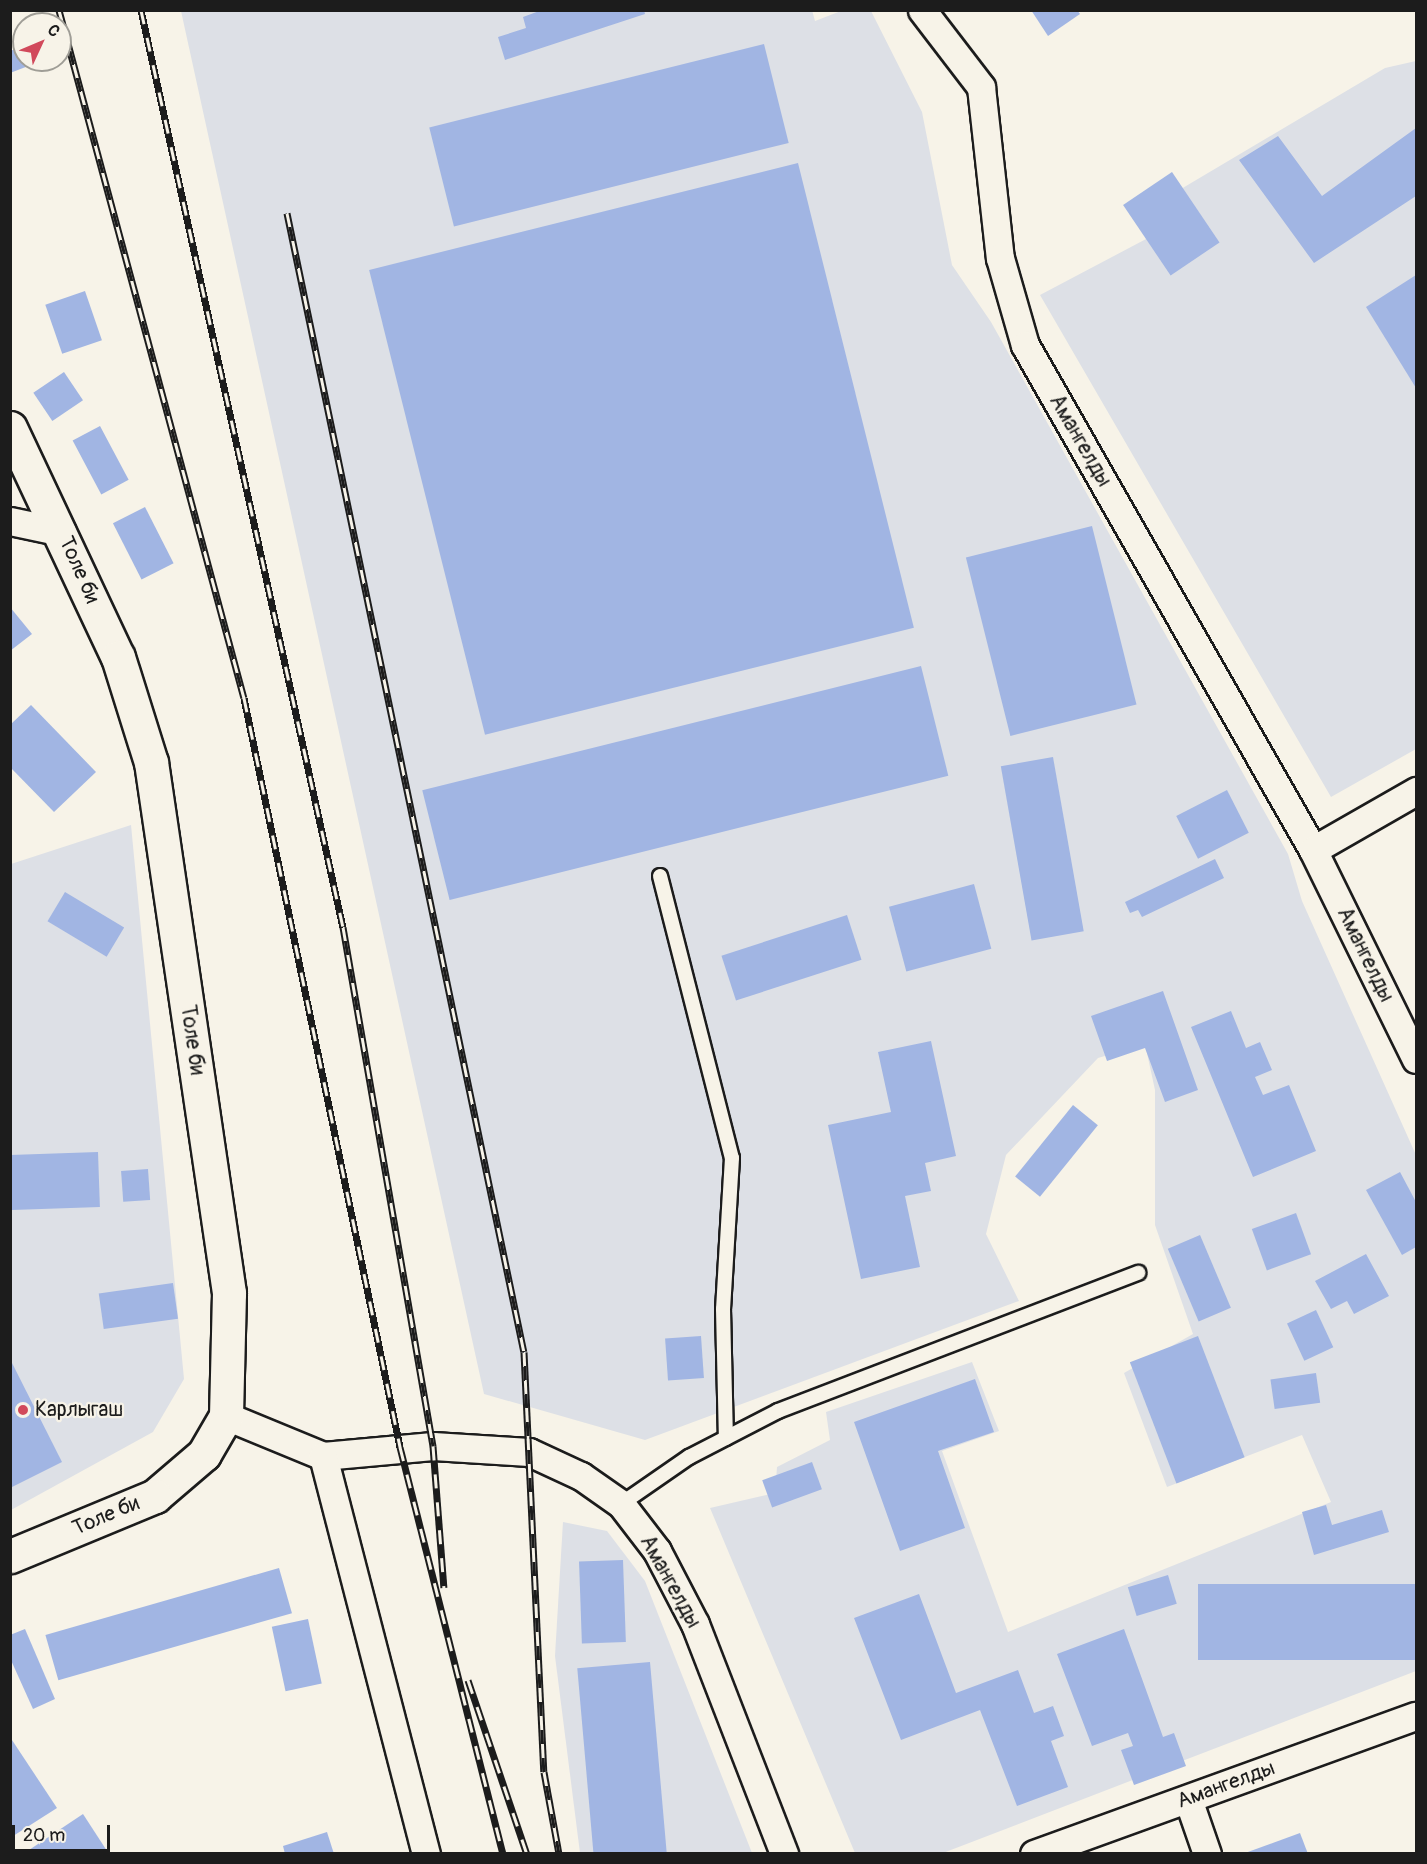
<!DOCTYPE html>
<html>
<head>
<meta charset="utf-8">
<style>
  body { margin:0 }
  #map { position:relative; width:1427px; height:1864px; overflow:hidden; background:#f7f3e8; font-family:Pangolin,sans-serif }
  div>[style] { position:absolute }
  .built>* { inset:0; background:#dde0e6 }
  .building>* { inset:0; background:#a1b5e3; transform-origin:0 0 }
  .roads { filter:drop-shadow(2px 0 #1c1c1c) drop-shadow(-2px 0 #1c1c1c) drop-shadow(0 2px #1c1c1c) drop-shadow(0 -2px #1c1c1c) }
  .service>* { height:14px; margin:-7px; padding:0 7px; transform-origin:7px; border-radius:7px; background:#f7f3e8 }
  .minor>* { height:27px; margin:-13.5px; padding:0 13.5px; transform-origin:13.5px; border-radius:13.5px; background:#f7f3e8 }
  .secondary>* { height:33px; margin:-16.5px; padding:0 16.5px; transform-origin:16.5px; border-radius:16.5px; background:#f7f3e8 }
  .rail>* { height:7px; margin-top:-3.5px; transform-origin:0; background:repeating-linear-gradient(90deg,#f7f3e8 0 14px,#1c1c1c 0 28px); box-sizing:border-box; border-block:2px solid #1c1c1c }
  .dots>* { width:16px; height:16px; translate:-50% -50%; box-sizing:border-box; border:3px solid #f7f3e8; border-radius:50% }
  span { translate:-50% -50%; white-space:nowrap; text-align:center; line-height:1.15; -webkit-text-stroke:4.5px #f7f3e8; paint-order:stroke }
  .street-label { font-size:21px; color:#1c1c1c }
  .poi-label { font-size:21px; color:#1c1c1c }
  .left { translate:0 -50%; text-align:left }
  .frame { position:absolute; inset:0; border:12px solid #1c1c1c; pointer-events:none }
  .north { position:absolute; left:12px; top:12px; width:60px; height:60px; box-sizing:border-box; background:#f7f3e8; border:2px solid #9f9d96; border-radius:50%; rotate:46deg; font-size:16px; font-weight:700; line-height:24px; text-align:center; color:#1c1c1c }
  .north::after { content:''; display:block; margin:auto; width:21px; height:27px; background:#d1495b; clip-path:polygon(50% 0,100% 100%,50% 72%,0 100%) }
  .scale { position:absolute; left:12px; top:1825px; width:98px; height:27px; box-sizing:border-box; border:3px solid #1c1c1c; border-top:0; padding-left:8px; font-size:18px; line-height:21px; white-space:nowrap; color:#1c1c1c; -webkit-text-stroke:4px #f7f3e8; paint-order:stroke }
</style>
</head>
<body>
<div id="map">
  <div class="built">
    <i style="clip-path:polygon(812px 10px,815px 21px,841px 11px,871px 11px,922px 112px,952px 265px,991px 322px,1288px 854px,1302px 901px,1416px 1155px,1416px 1671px,943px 1853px,855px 1853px,710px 1508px,775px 1493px,777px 1467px,830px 1440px,826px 1412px,972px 1362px,999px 1431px,942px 1451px,1008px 1632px,1331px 1502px,1302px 1435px,1167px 1487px,1124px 1373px,1193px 1334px,1155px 1225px,1155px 1090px,1145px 1044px,1098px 1058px,1006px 1155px,986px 1234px,1019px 1301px,645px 1440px,484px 1394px,181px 11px)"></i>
    <i style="clip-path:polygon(1416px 61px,1416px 749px,1331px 797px,1040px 295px,1165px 229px,1154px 205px,1385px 68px)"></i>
    <i style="clip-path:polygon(131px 825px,184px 1379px,153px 1432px,11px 1510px,11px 864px)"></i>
    <i style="clip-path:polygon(563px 1522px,607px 1531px,645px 1581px,752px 1853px,580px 1853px,555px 1656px)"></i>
  </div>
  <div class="building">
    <i style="clip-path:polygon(542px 10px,644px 10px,645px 14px,505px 60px,498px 37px,526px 28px,523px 17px)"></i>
    <i style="clip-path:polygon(1031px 10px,1077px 10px,1080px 14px,1048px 36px)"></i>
    <i style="left:764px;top:44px;width:102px;height:345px;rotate:76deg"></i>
    <i style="clip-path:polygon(24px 46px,24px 60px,44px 60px,10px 73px,10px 51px)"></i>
    <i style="clip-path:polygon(1416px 128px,1416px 196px,1314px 263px,1239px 160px,1278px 136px,1322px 196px)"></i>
    <i style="left:798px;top:163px;width:479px;height:442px;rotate:76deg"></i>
    <i style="left:1172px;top:172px;width:85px;height:59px;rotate:56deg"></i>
    <i style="clip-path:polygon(1416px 275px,1416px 388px,1366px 307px)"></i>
    <i style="left:85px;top:291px;width:52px;height:42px;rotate:71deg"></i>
    <i style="left:64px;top:372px;width:34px;height:37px;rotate:56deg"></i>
    <i style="left:100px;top:426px;width:61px;height:31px;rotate:62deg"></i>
    <i style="left:145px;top:507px;width:63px;height:36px;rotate:63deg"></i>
    <i style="left:1092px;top:526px;width:184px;height:130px;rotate:76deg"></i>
    <i style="clip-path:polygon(10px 607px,32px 634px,10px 651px)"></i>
    <i style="left:921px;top:666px;width:113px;height:514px;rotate:76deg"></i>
    <i style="clip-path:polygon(31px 705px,96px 772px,54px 812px,10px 767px,10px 725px)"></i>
    <i style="left:1053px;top:757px;width:177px;height:53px;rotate:80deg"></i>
    <i style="left:1227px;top:790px;width:48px;height:57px;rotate:63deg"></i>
    <i style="clip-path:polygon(1215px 859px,1224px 878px,1142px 917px,1138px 910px,1130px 913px,1125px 902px)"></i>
    <i style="left:974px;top:884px;width:67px;height:88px;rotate:75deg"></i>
    <i style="left:65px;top:892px;width:69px;height:34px;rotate:31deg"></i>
    <i style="left:847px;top:915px;width:47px;height:132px;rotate:72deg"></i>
    <i style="clip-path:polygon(1163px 991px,1198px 1090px,1165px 1102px,1145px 1048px,1107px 1061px,1091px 1016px)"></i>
    <i style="clip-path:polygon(1231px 1011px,1246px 1048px,1260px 1042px,1272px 1070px,1255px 1077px,1263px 1095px,1289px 1085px,1316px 1151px,1253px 1177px,1191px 1027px)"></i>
    <i style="clip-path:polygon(931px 1041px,956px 1156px,925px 1163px,931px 1191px,905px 1196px,920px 1267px,861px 1279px,828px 1125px,891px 1112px,878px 1052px)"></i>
    <i style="left:1073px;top:1105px;width:32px;height:92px;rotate:39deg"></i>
    <i style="left:98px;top:1152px;width:55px;height:88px;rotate:88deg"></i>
    <i style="left:148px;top:1169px;width:31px;height:27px;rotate:86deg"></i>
    <i style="clip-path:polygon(1400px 1172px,1416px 1202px,1416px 1247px,1402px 1255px,1366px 1190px)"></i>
    <i style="left:1296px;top:1213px;width:44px;height:47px;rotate:70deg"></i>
    <i style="left:1200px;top:1235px;width:79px;height:35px;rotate:67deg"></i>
    <i style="clip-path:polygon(1366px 1254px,1389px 1296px,1354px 1314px,1347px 1301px,1331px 1309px,1315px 1281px)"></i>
    <i style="left:173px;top:1283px;width:36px;height:75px;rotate:82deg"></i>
    <i style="left:1316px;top:1310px;width:41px;height:32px;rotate:65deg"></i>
    <i style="left:701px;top:1336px;width:42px;height:36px;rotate:86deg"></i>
    <i style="left:1198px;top:1336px;width:130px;height:73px;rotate:69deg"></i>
    <i style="clip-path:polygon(10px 1359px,62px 1462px,10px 1488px)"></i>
    <i style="left:1316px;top:1373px;width:30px;height:46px;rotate:82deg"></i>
    <i style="clip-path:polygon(975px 1379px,994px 1432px,938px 1451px,965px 1528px,900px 1551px,854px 1422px)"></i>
    <i style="left:812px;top:1462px;width:29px;height:53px;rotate:70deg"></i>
    <i style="clip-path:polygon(1326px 1505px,1332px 1525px,1382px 1510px,1389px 1532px,1314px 1555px,1302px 1512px)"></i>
    <i style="left:623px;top:1560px;width:82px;height:44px;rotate:88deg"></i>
    <i style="left:279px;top:1568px;width:47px;height:243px;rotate:74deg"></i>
    <i style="left:1168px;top:1575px;width:30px;height:42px;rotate:73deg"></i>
    <i style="left:1416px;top:1584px;width:76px;height:218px;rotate:90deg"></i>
    <i style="clip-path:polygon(919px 1594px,956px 1693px,1018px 1670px,1034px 1713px,1053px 1706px,1064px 1736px,1051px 1741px,1068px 1787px,1017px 1806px,980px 1710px,901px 1740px,854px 1618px)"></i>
    <i style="left:308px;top:1619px;width:66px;height:37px;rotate:78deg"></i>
    <i style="clip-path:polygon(25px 1629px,55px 1699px,33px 1709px,10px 1658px,10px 1635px)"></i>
    <i style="clip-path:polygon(1124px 1629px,1163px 1737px,1174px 1733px,1186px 1766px,1134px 1785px,1121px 1750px,1133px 1746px,1128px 1733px,1092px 1746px,1057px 1654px)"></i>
    <i style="left:650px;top:1662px;width:193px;height:73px;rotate:85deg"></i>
    <i style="clip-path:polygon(10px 1737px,57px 1808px,10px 1838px)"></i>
    <i style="clip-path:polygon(83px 1814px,109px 1854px,23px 1854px)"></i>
    <i style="clip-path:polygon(327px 1832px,334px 1854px,285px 1854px,283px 1846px)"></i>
    <i style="clip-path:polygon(1300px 1833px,1308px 1854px,1245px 1854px,1245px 1853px)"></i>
  </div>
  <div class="roads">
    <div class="service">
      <i style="left:660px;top:876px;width:291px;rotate:75.7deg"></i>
      <i style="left:732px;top:1158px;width:151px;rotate:93.4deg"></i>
      <i style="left:723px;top:1309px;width:129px;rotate:88.7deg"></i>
      <i style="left:621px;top:1504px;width:83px;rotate:-34.7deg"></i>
      <i style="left:689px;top:1457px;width:100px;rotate:-27.3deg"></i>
      <i style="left:778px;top:1411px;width:386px;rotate:-21deg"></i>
    </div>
    <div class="minor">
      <i style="left:922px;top:10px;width:97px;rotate:52.5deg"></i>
      <i style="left:981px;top:87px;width:172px;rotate:83.7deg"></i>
      <i style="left:1000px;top:258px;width:91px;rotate:74deg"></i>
      <i style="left:1025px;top:345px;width:581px;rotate:60.3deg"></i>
      <i style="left:1313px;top:850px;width:233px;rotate:63.8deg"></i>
      <i style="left:10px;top:521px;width:53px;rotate:11.9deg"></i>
      <i style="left:1313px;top:850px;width:119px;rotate:-29.8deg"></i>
      <i style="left:226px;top:1416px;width:105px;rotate:22.4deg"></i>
      <i style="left:323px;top:1456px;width:110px;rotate:-5.2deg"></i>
      <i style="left:433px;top:1446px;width:96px;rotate:3.6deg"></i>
      <i style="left:529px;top:1452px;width:57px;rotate:24.8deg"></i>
      <i style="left:581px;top:1476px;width:49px;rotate:35deg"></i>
      <i style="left:621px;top:1504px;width:59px;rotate:52.5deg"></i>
      <i style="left:657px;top:1551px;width:82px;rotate:62.5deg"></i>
      <i style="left:695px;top:1624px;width:247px;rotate:68.8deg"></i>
      <i style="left:323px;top:1456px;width:411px;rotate:75.5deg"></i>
      <i style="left:1188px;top:1799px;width:58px;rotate:70.9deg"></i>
      <i style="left:1034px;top:1854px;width:406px;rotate:-19.9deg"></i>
    </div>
    <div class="secondary">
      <i style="left:10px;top:428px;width:253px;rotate:64.8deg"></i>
      <i style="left:118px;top:657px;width:110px;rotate:72.6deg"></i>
      <i style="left:151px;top:762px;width:537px;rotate:81.64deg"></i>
      <i style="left:229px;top:1293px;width:123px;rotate:91.4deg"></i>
      <i style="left:226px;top:1416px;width:44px;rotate:120.1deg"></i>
      <i style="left:204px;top:1454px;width:65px;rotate:139.4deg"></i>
      <i style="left:155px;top:1496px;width:157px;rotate:157.5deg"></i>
    </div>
  </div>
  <div class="rail">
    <i style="left:59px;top:10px;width:712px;rotate:74.95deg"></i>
    <i style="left:244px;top:698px;width:765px;rotate:78.23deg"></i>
    <i style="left:400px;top:1447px;width:420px;rotate:75.8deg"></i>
    <i style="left:141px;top:10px;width:939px;rotate:77.58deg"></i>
    <i style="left:343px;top:927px;width:527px;rotate:80.16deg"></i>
    <i style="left:433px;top:1446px;width:142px;rotate:85.6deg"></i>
    <i style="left:287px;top:213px;width:1163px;rotate:78.25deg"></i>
    <i style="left:524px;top:1352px;width:420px;rotate:87.3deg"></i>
    <i style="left:544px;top:1772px;width:83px;rotate:79.6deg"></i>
    <i style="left:468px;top:1680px;width:184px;rotate:71.3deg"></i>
  </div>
  <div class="dots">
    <i style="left:23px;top:1410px;background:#d1495b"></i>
  </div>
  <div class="street-label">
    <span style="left:1080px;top:441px;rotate:60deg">Амангелды</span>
    <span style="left:79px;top:570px;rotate:66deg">Толе би</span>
    <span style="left:1365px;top:955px;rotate:64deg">Амангелды</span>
    <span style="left:192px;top:1040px;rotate:82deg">Толе би</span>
    <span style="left:106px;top:1516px;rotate:-23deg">Толе би</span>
    <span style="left:670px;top:1582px;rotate:61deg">Амангелды</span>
    <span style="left:1226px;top:1785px;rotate:-20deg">Амангелды</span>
  </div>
  <div class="poi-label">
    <span class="left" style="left:35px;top:1410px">Карлыгаш</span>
  </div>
  <div class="frame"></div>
  <div class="north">С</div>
  <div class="scale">20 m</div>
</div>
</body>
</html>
